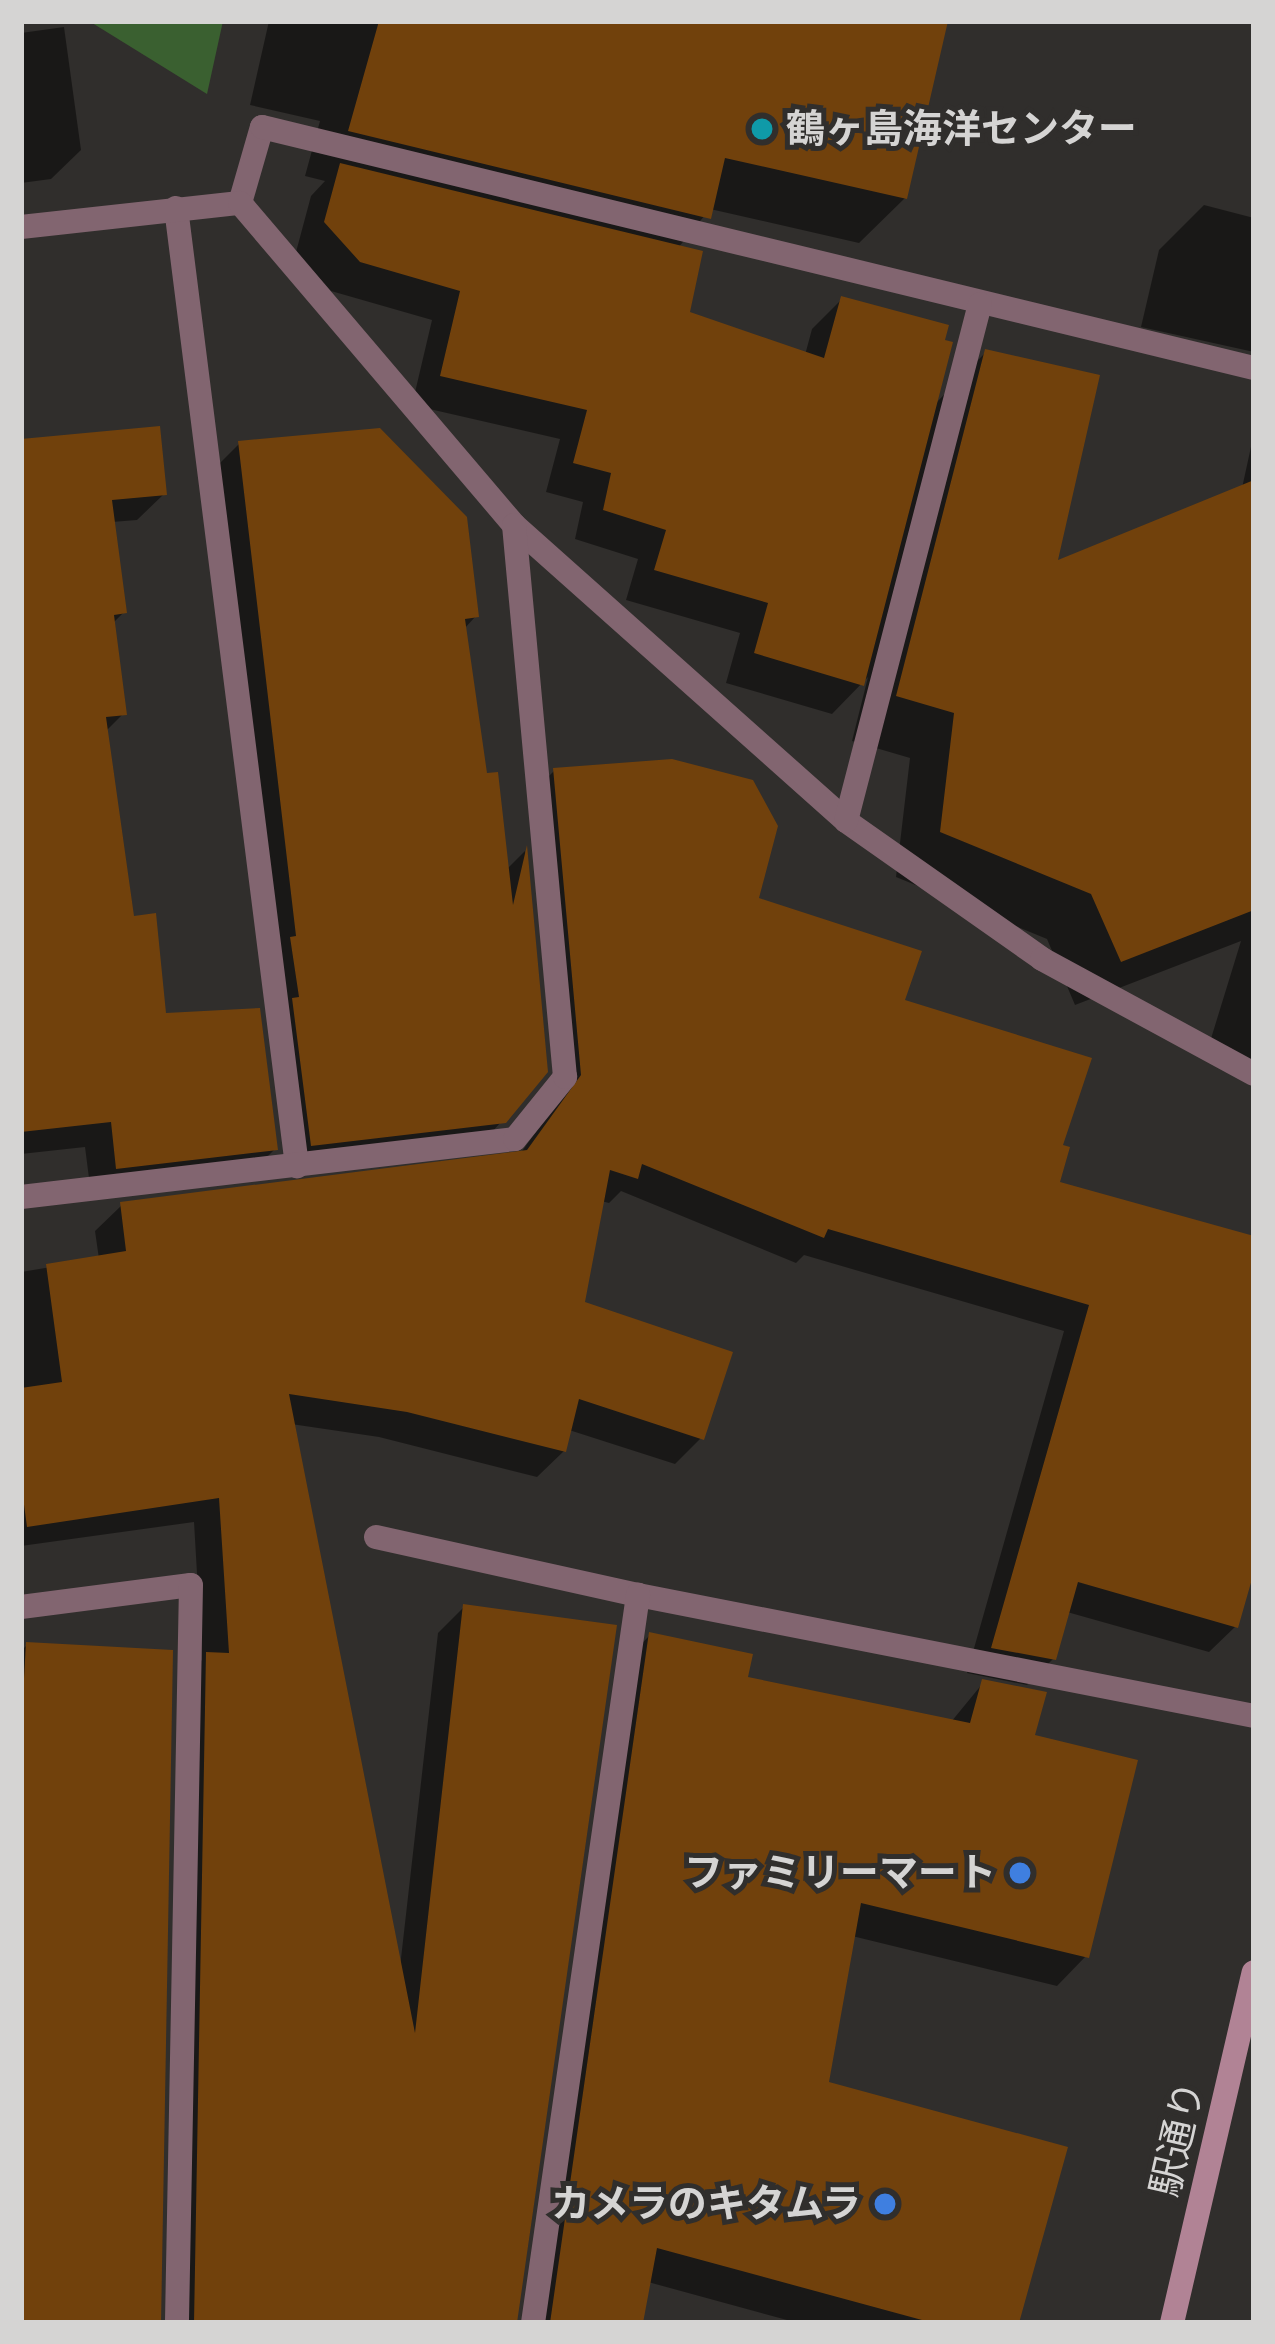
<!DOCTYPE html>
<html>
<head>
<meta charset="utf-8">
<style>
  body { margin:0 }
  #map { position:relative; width:1275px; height:2344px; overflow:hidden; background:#302e2c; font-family:Roboto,"Noto Sans JP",sans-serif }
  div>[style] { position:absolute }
  .green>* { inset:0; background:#3a6030 }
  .shadow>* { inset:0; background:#0007 }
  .building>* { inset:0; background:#71410c }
  .street>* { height:24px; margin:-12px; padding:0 12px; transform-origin:12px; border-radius:12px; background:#826570 }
  .secondary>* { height:24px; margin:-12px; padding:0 12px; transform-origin:12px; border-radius:12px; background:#b18395 }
  .dots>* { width:33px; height:33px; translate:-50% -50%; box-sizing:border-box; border:6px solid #302e2c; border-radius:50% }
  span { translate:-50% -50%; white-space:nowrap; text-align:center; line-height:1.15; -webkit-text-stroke:10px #302e2c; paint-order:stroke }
  .poi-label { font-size:39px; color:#d5d4d3; font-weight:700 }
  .left { translate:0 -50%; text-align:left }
  .right { translate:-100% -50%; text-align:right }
  .street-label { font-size:39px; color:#d5d4d3 }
  .frame { position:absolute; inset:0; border:24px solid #d5d4d3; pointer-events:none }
</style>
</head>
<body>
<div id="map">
  <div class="green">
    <i style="clip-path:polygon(89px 21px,223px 21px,207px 94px)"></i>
  </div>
  <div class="shadow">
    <i style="clip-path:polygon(269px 21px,945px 21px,905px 198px,859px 243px,710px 209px,678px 248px,686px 314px,805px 355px,812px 329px,842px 299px,934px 405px,986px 352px,1054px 565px,1242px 488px,1254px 433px,1254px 1070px,1205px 1058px,1241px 941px,1075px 1005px,1047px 939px,896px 877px,910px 758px,852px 741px,868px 677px,832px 714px,726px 683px,740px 633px,626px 600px,638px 559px,575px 539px,583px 502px,546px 492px,560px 439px,412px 405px,432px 320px,331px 291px,296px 252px,311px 196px,325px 181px,305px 176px,320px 121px,250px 105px)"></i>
    <i style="clip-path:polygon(64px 27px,81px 150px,51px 179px,21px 183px,21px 33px)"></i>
    <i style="clip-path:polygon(1204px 205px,1254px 218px,1254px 352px,1141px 327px,1159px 250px)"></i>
    <i style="clip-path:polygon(21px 442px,164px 494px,137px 520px,112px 522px,124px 612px,112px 624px,124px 713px,105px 732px,131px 919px,164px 1016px,275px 1149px,249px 1175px,91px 1194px,85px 1147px,21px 1154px)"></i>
    <i style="clip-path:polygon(239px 444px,476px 616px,464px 629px,485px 776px,506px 870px,525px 851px,545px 1071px,480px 1146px,289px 1168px,216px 467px)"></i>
    <i style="clip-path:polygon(554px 771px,902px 1002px,1059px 1147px,1056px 1184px,1254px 1239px,1254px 1561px,1236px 1626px,1209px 1652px,1067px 1612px,1053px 1659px,1027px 1685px,967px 1673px,1064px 1331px,804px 1255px,796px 1263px,621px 1191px,609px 1203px,601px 1201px,582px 1304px,701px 1438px,675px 1464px,569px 1430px,564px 1451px,537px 1477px,379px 1437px,291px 1424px,400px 1967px,438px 1633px,464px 1607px,496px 2323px,169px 2323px,181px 1681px,202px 1660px,194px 1522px,21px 1546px,21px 1272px,99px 1259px,95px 1231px,122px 1205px,520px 1154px,556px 1104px,528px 797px)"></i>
    <i style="clip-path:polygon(650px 1635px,745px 1680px,951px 1722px,983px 1683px,1031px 1738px,1086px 1956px,1057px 1986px,852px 1936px,825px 2084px,1016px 2323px,798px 2323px,648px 2282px,640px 2323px,526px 2323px,621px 1665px)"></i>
    <i style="clip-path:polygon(27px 1645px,157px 2323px,21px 2323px,21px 1651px)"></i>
  </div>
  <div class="building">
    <i style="clip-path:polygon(379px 21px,948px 21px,907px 199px,725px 158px,711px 219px,348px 131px)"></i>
    <i style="clip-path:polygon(340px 163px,703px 251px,690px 312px,824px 358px,841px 296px,949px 325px,945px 340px,953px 342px,864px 686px,754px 653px,768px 603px,654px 570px,666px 530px,603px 510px,611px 473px,573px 463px,587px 410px,440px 376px,460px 291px,360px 262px,324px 222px)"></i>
    <i style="clip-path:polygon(985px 349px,1100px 375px,1058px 560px,1254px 480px,1254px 910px,1121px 962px,1091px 894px,940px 832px,954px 713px,896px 696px)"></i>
    <i style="clip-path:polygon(160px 426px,167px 495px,112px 500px,127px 613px,114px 615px,127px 715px,106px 717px,134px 916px,156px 913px,166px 1013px,260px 1008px,278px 1150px,116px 1169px,111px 1122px,21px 1132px,21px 439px)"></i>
    <i style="clip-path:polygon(380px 428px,467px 517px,479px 617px,465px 619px,487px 773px,498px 772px,513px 905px,527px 845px,548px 1072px,506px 1123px,311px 1146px,292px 998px,299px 997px,290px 937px,296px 936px,238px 441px)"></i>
    <i style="clip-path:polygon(672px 759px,753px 780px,778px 826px,759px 898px,922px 951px,905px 1000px,1092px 1058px,1063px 1145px,1070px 1147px,1060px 1182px,1254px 1236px,1254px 1572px,1238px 1628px,1078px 1582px,1056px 1660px,991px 1648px,1089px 1305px,828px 1229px,824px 1238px,642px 1164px,638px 1179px,610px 1170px,585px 1302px,733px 1352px,704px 1440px,579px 1399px,566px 1452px,407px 1412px,289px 1394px,415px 2033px,463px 1604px,617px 1625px,517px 2323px,194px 2323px,206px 1652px,229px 1653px,219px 1498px,27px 1527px,21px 1482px,21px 1388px,62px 1382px,46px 1264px,126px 1251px,120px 1202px,527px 1150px,581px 1075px,553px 768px)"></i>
    <i style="clip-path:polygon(649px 1632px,753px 1654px,748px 1677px,970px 1723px,982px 1679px,1047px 1692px,1035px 1735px,1138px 1760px,1089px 1958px,861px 1903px,829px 2082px,1068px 2147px,1019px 2323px,933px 2323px,657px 2248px,643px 2323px,550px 2323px)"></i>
    <i style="clip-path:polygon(26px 1642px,173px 1650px,161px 2323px,21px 2323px,21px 1733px)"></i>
  </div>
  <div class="street">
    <i style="left:240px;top:203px;width:79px;rotate:-73.9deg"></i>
    <i style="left:262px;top:127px;width:1021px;rotate:13.66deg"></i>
    <i style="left:176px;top:208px;width:966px;rotate:82.8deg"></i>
    <i style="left:21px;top:227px;width:220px;rotate:-6.3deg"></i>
    <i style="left:240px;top:203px;width:423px;rotate:49.6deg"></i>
    <i style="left:514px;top:525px;width:445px;rotate:41.7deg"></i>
    <i style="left:846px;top:821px;width:240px;rotate:35.1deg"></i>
    <i style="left:1042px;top:959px;width:241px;rotate:28.5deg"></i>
    <i style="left:846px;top:821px;width:534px;rotate:-75.47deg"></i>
    <i style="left:21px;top:1197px;width:497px;rotate:-6.7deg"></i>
    <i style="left:515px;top:1139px;width:80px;rotate:-51.1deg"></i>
    <i style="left:565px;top:1077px;width:554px;rotate:-95.28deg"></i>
    <i style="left:376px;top:1537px;width:268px;rotate:12.5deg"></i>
    <i style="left:638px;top:1595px;width:628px;rotate:11.11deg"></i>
    <i style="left:21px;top:1607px;width:171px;rotate:-7.4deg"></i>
    <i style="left:191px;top:1585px;width:738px;rotate:91.09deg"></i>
    <i style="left:533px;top:2323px;width:736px;rotate:-81.79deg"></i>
  </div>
  <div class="secondary">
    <i style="left:1172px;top:2323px;width:360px;rotate:-76.9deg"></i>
  </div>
  <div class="dots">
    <i style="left:762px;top:129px;background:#0f9aa8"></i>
    <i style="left:1020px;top:1873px;background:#3f7fe0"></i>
    <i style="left:885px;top:2204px;background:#3f7fe0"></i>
  </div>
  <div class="poi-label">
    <span class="left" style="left:786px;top:129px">鶴ヶ島海洋センター</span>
    <span class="right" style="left:996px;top:1873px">ファミリーマート</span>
    <span class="right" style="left:861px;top:2204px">カメラのキタムラ</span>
  </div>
  <div class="street-label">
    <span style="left:1178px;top:2139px;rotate:-77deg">駅通り</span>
  </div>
  <div class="frame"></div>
</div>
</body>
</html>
